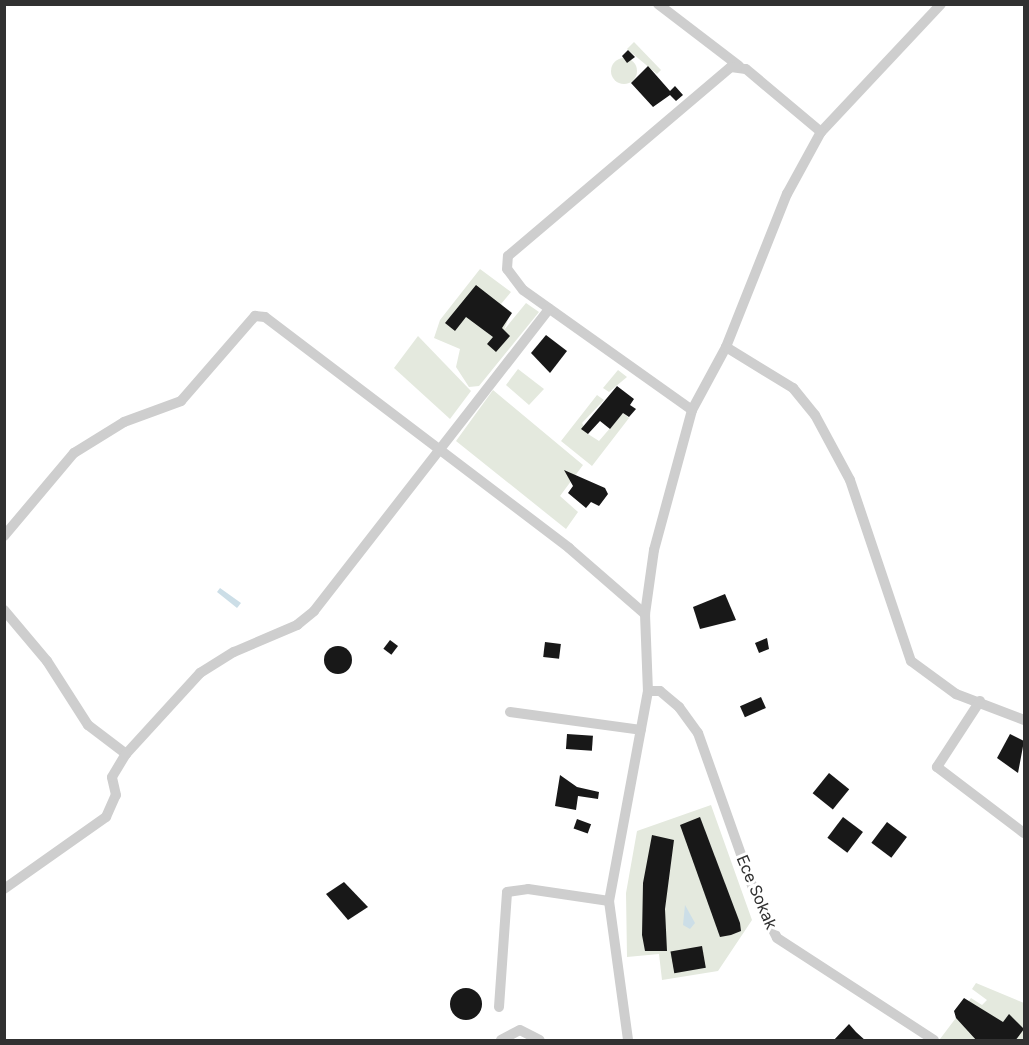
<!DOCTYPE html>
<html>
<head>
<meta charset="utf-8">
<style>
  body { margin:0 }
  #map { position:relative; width:1029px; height:1045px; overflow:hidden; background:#fff; font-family:Inter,sans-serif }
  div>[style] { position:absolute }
  .green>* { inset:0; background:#e4e9de }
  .round { border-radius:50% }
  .water>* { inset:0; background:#ccdee7 }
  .building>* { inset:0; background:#181818; transform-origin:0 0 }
  .minor>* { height:10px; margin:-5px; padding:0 5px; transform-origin:5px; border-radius:5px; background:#cecece }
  span { translate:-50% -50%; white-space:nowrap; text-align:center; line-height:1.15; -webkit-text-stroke:6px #fff; paint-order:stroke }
  .street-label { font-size:16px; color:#313131 }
  .frame { position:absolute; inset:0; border:6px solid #313131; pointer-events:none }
</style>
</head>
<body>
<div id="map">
  <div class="green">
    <i style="clip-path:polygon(634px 42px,661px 70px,657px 74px,627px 49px)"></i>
    <i class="round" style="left:611px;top:58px;width:26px;height:26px"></i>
    <i style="clip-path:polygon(480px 269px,511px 292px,501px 304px,511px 312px,504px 330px,526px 303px,539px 312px,479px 386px,469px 387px,456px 367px,460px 349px,434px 338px,440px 320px)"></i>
    <i style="clip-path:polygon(418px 336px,471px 391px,450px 419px,394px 368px)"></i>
    <i style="clip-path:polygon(518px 369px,544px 389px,529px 405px,506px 385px)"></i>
    <i style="clip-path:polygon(618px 370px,627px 377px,609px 392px,603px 388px)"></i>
    <i style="clip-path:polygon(493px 390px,583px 465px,560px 496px,578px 512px,566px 529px,456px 441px)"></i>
    <i style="clip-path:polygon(597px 395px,604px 400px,582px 423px,588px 434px,599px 441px,623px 413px,629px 418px,592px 466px,561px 441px)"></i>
    <i style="clip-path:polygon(711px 805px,752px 920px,718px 971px,662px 980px,659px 954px,627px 957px,626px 893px,637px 831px)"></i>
    <i style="clip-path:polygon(976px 983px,1024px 1003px,1024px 1040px,940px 1039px,971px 998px,982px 1005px,987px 1000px,972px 989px)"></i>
  </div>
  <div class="water">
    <i style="clip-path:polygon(220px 588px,241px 603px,237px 608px,217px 592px)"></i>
    <i style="clip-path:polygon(685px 905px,695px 923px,690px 929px,683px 925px)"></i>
  </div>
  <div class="building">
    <i style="clip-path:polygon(628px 50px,635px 57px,627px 63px,622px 56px)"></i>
    <i style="clip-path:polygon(648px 66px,670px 91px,675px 86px,683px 95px,676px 101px,670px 95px,653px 107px,631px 83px)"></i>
    <i style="clip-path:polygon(476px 285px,512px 313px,502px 328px,510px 336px,496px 352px,487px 344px,493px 337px,466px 317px,455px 331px,445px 323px)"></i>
    <i style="clip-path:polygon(546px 335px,567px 351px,550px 373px,531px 353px)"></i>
    <i style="clip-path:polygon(617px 386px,634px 399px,630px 405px,636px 409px,629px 417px,623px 413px,610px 429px,600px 421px,588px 434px,581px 429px)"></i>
    <i style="clip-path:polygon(564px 470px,605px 488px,608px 494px,599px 506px,591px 502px,586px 508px,568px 493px,573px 486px)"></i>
    <i style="clip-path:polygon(725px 594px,736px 620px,700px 629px,693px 607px)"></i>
    <i style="clip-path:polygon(767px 638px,769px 649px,759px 653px,755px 643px)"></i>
    <i style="left:390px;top:640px;width:10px;height:11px;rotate:37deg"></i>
    <i style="left:545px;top:642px;width:16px;height:15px;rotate:7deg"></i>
    <i class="round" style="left:324px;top:646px;width:28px;height:28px"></i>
    <i style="left:761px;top:697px;width:12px;height:23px;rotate:66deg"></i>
    <i style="left:567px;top:734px;width:26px;height:15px;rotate:4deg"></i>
    <i style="clip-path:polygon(1010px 734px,1024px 741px,1018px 773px,997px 758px)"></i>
    <i style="left:829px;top:773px;width:26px;height:26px;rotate:39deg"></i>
    <i style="clip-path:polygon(560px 775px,577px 787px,599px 792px,598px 799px,578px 796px,576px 810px,555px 806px)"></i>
    <i style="clip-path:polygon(700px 817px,740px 923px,741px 931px,731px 935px,720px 937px,680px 825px)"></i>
    <i style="left:843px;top:817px;width:25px;height:26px;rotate:37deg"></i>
    <i style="left:577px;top:819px;width:15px;height:10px;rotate:20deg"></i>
    <i style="left:887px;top:822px;width:25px;height:26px;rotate:37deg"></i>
    <i style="clip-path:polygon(652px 835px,674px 840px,665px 909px,667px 951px,645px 951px,642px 935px,643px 883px)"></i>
    <i style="clip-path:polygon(344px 882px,368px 907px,348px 920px,326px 894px)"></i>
    <i style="left:702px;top:946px;width:22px;height:32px;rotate:80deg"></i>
    <i class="round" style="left:450px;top:988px;width:32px;height:32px"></i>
    <i style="clip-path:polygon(964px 998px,1003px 1022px,1009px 1014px,1024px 1029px,1015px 1041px,977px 1041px,956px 1018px,954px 1011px)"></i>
    <i style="clip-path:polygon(849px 1024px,856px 1032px,866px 1041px,833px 1041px)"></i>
  </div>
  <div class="minor">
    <i style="left:658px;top:4px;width:102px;rotate:37.4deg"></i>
    <i style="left:726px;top:347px;width:165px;rotate:-68.3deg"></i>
    <i style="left:787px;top:194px;width:71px;rotate:-61.3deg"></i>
    <i style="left:821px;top:132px;width:175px;rotate:-46.8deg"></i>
    <i style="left:692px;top:410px;width:72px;rotate:-61.6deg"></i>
    <i style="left:726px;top:347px;width:79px;rotate:31.5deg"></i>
    <i style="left:793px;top:388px;width:35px;rotate:51deg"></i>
    <i style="left:815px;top:415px;width:74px;rotate:61.7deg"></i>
    <i style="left:850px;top:480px;width:191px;rotate:71.4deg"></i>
    <i style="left:911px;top:661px;width:56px;rotate:36.3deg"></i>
    <i style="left:956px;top:694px;width:73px;rotate:20.9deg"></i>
    <i style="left:4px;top:536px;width:109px;rotate:-49.9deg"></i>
    <i style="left:74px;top:453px;width:59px;rotate:-31.8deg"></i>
    <i style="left:124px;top:422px;width:61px;rotate:-20.2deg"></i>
    <i style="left:181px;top:401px;width:113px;rotate:-49deg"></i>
    <i style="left:255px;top:316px;width:10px;rotate:6deg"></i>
    <i style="left:265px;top:317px;width:382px;rotate:37.2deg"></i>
    <i style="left:569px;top:548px;width:101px;rotate:41deg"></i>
    <i style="left:645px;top:614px;width:77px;rotate:87.8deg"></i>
    <i style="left:648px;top:691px;width:214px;rotate:100.5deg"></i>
    <i style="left:609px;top:901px;width:140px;rotate:82.2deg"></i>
    <i style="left:4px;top:610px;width:67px;rotate:49.9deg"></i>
    <i style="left:47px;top:661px;width:76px;rotate:57.4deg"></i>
    <i style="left:88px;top:725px;width:48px;rotate:37.3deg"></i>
    <i style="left:645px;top:614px;width:65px;rotate:-82deg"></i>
    <i style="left:654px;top:550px;width:145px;rotate:-74.8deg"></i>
    <i style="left:692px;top:410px;width:207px;rotate:-144.6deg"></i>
    <i style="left:523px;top:290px;width:26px;rotate:-127deg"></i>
    <i style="left:507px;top:269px;width:13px;rotate:-86deg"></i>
    <i style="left:508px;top:256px;width:292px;rotate:-40.3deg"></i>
    <i style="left:731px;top:67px;width:15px;rotate:8deg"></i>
    <i style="left:746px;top:69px;width:98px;rotate:40deg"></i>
    <i style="left:648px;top:691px;width:12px"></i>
    <i style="left:660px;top:691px;width:25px;rotate:40deg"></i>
    <i style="left:679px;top:707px;width:32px;rotate:54deg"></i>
    <i style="left:698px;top:733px;width:171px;rotate:70.5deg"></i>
    <i style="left:755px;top:894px;width:49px;rotate:63.4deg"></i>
    <i style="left:777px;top:938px;width:187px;rotate:33deg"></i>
    <i style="left:980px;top:701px;width:79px;rotate:123.1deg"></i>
    <i style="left:937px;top:767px;width:109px;rotate:37.2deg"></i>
    <i style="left:510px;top:712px;width:132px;rotate:7.8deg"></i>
    <i style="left:4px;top:889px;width:125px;rotate:-35.2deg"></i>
    <i style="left:106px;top:817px;width:24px;rotate:-66deg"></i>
    <i style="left:116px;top:795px;width:18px;rotate:-103deg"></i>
    <i style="left:112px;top:777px;width:27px;rotate:-59deg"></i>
    <i style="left:126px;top:754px;width:110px;rotate:-47.6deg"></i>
    <i style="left:200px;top:673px;width:40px;rotate:-32deg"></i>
    <i style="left:234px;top:652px;width:69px;rotate:-23.2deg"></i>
    <i style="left:297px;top:625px;width:22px;rotate:-39deg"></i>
    <i style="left:314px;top:611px;width:383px;rotate:-52.1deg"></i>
    <i style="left:499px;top:1007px;width:115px;rotate:-86deg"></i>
    <i style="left:507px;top:892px;width:21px;rotate:-8deg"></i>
    <i style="left:528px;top:889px;width:82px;rotate:8.4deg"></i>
    <i style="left:501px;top:1040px;width:21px;rotate:-28deg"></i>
    <i style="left:520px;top:1030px;width:22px;rotate:27deg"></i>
  </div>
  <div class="street-label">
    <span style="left:757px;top:892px;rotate:67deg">Ece Sokak</span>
  </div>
  <div class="frame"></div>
</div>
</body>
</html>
